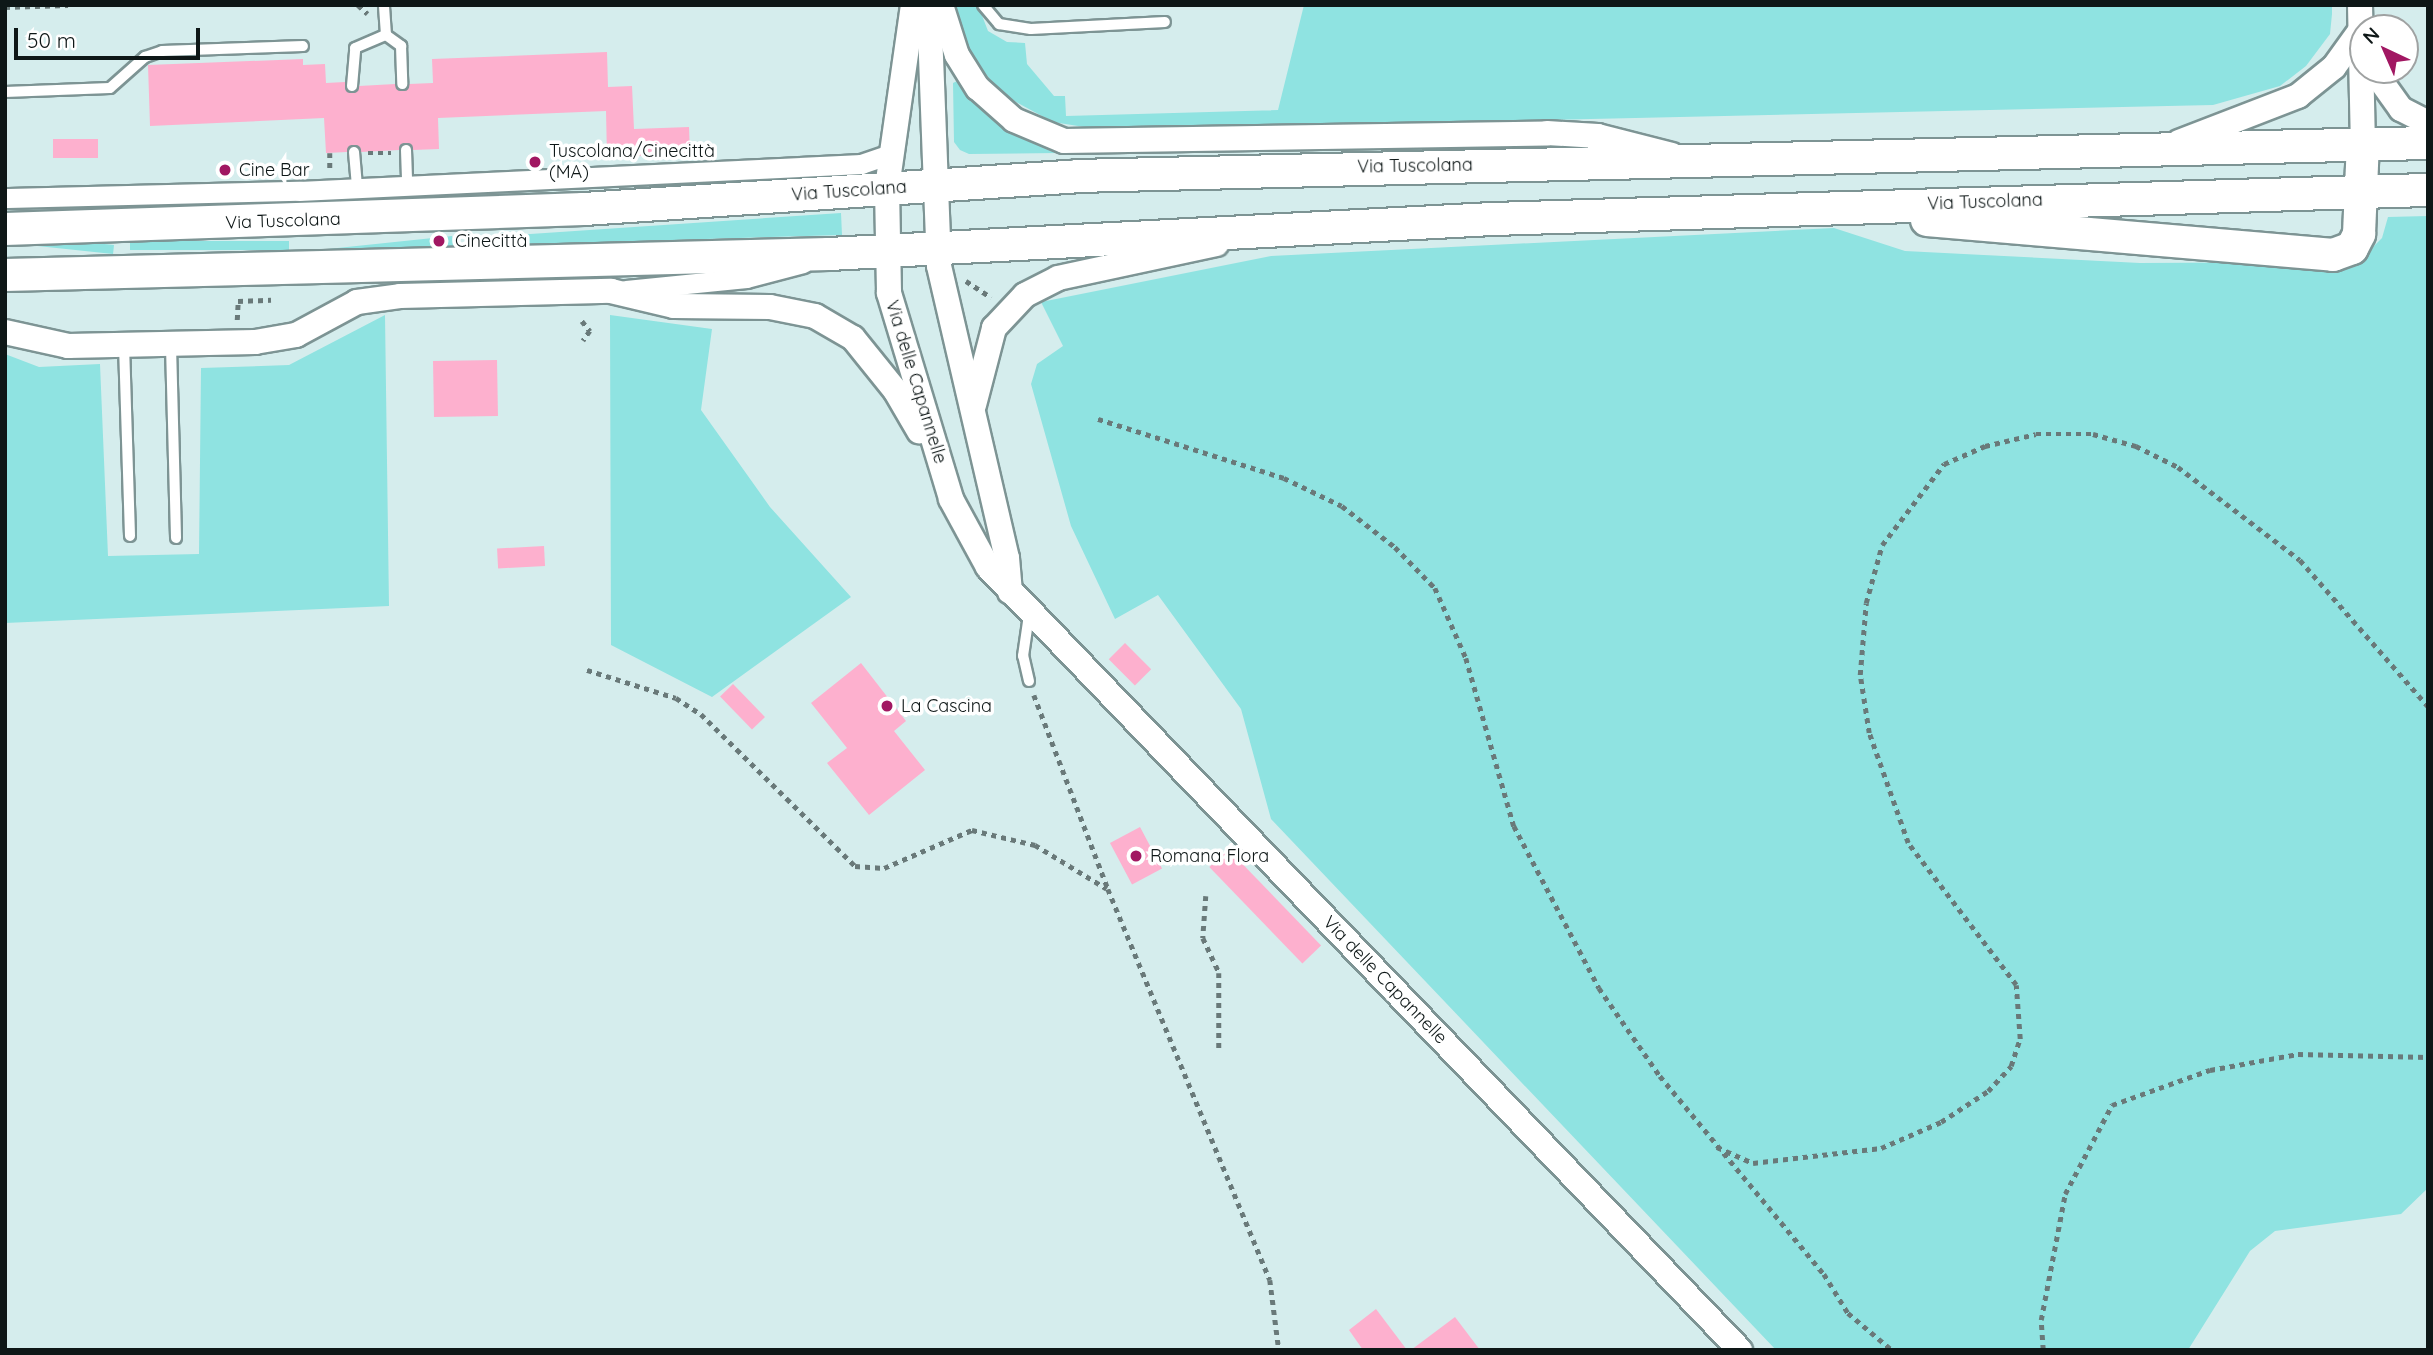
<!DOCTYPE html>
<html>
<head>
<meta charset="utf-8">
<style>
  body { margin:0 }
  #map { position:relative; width:2433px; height:1355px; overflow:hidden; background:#d5eded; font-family:Quicksand,sans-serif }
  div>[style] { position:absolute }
  .green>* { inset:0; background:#8fe3e1; transform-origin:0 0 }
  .building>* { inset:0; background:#fdb0ce; transform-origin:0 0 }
  .path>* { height:4.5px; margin-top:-2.25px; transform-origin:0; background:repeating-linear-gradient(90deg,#697979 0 5px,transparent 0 10px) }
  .roads { filter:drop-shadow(2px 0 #7d9494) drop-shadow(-2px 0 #7d9494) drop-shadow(0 2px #7d9494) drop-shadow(0 -2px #7d9494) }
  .service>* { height:10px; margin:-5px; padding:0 5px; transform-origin:5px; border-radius:5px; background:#fff }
  .minor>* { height:19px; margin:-9.5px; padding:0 9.5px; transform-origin:9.5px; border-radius:9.5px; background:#fff }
  .tertiary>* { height:24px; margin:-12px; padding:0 12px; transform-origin:12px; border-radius:12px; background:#fff }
  .primary>* { height:32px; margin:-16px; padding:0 16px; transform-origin:16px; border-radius:16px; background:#fff }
  .dots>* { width:19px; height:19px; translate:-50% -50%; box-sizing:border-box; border:4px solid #fff; border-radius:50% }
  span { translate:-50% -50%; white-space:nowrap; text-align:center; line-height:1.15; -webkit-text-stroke:7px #fff; paint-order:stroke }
  .poi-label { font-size:18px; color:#0e1717 }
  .left { translate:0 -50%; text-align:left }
  .street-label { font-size:18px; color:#0e1717 }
  .frame { position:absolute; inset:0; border:7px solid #0e1717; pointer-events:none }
  .north { position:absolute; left:2349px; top:14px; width:70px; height:70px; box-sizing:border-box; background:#fff; border:2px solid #9fa2a2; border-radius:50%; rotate:316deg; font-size:19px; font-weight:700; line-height:28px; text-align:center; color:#0e1717 }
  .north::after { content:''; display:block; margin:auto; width:24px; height:32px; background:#a11762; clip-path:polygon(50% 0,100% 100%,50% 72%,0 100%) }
  .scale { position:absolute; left:14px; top:28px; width:186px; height:32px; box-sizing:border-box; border:4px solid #0e1717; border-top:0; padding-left:9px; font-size:21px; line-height:24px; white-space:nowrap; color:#0e1717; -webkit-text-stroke:5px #fff; paint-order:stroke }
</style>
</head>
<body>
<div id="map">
  <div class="green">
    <i style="clip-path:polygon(955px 5px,978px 5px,988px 31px,1007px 42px,1025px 43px,1027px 64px,1054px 96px,1065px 96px,1066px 116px,1278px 110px,1304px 5px,2332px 5px,2332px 14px,2330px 34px,2306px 66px,2280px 86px,2213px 105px,1103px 130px,1053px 122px,1005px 96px,973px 60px)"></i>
    <i style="clip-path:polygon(957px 81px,1003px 126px,1058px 153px,969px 154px,960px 150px,954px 142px,953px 83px)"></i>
    <i style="clip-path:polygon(841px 213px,842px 235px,504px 245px,501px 236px)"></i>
    <i style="clip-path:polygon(2428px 216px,2428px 1188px,2401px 1214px,2275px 1231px,2250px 1251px,2188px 1350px,1776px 1350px,1271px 819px,1241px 709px,1158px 595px,1115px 619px,1071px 526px,1031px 384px,1037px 364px,1063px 346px,1041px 302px,1271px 256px,1834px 228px,1905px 251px,2140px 263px,2358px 262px,2382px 238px,2388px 217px)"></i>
    <i style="left:452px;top:236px;width:10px;height:144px;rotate:84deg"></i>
    <i style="left:289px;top:241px;width:9px;height:159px;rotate:90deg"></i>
    <i style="left:114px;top:245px;width:9px;height:109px;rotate:96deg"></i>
    <i style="clip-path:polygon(385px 315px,389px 606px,5px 623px,5px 354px,39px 367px,100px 364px,108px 556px,199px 554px,201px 368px,289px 365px)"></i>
    <i style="clip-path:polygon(610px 315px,712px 329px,701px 410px,770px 507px,851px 597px,712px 697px,611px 645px)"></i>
  </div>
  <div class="building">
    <i style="clip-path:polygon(607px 52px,608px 87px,632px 86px,634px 129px,689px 127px,690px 154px,607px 157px,606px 111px,438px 118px,439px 149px,413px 150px,405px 143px,399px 150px,361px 152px,354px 145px,347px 152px,326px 153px,324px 118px,150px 126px,148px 65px,303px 59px,303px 65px,325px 64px,326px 83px,345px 82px,352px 93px,359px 86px,395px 84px,403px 91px,409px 84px,433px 83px,432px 59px)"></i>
    <i style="left:98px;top:139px;width:19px;height:45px;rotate:90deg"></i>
    <i style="left:497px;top:360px;width:56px;height:64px;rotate:89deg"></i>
    <i style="left:544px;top:546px;width:20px;height:47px;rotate:87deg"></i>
    <i style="left:1125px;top:643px;width:37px;height:23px;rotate:45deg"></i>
    <i style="clip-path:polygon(861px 663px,906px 721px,894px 731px,925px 770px,869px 815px,827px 763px,847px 748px,811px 703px)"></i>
    <i style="left:733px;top:684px;width:46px;height:18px;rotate:46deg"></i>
    <i style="left:1140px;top:827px;width:47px;height:34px;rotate:62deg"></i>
    <i style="left:1228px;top:849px;width:134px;height:26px;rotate:46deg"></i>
    <i style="clip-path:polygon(1376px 1309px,1407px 1350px,1363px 1350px,1349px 1330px)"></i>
    <i style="clip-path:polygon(1455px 1317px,1480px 1350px,1411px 1350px)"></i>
  </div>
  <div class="path">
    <i style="left:358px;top:5px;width:13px;rotate:42deg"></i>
    <i style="left:5px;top:7px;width:63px;rotate:-1.8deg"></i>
    <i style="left:330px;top:153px;width:16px;rotate:90deg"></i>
    <i style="left:368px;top:153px;width:23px"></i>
    <i style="left:966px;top:281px;width:30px;rotate:33deg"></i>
    <i style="left:237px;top:320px;width:19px;rotate:-87deg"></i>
    <i style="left:238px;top:301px;width:33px;rotate:-2deg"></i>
    <i style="left:582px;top:321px;width:13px;rotate:51deg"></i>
    <i style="left:590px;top:331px;width:12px;rotate:125deg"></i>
    <i style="left:1098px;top:419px;width:195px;rotate:17.6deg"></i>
    <i style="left:1284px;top:478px;width:64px;rotate:25.8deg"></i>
    <i style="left:1342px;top:506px;width:67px;rotate:37.7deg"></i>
    <i style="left:1395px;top:547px;width:57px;rotate:45.7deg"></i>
    <i style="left:1435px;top:588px;width:77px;rotate:66.1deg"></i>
    <i style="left:1466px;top:658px;width:175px;rotate:74.1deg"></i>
    <i style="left:1514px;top:826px;width:183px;rotate:62.3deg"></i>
    <i style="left:1599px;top:988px;width:107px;rotate:55.3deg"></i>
    <i style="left:1660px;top:1076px;width:257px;rotate:50.4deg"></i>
    <i style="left:1824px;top:1274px;width:46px;rotate:58.4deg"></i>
    <i style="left:1848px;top:1313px;width:57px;rotate:40.1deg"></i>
    <i style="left:587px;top:670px;width:93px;rotate:17.5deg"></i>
    <i style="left:676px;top:698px;width:30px;rotate:33deg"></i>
    <i style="left:701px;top:714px;width:216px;rotate:44.6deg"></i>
    <i style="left:855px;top:866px;width:29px;rotate:4deg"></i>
    <i style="left:884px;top:868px;width:96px;rotate:-23.4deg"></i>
    <i style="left:972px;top:830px;width:65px;rotate:13.4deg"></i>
    <i style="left:1035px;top:845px;width:84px;rotate:31.4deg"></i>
    <i style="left:1034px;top:695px;width:208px;rotate:69.1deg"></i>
    <i style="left:1108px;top:889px;width:423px;rotate:67.5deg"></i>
    <i style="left:1270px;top:1280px;width:71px;rotate:82.7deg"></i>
    <i style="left:1206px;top:896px;width:42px;rotate:94.1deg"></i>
    <i style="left:1203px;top:938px;width:38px;rotate:65deg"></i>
    <i style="left:1219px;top:973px;width:78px;rotate:90deg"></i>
    <i style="left:1717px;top:1147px;width:39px;rotate:24deg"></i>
    <i style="left:1753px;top:1163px;width:129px;rotate:-6.7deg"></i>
    <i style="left:1881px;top:1148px;width:65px;rotate:-23.4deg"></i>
    <i style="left:1941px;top:1122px;width:56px;rotate:-33.4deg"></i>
    <i style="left:1988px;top:1091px;width:34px;rotate:-47deg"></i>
    <i style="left:2011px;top:1066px;width:28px;rotate:-72deg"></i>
    <i style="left:2020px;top:1039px;width:54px;rotate:-94.2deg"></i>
    <i style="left:2016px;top:985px;width:178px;rotate:-127.3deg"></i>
    <i style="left:1908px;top:843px;width:117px;rotate:-109.5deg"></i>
    <i style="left:1869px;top:733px;width:59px;rotate:-98.8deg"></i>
    <i style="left:1860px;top:675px;width:72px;rotate:-85.2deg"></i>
    <i style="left:1866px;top:603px;width:60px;rotate:-74.6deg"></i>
    <i style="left:1882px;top:545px;width:102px;rotate:-52.6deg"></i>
    <i style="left:1944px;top:464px;width:45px;rotate:-23.7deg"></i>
    <i style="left:1985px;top:446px;width:52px;rotate:-13.2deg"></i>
    <i style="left:2036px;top:434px;width:57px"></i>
    <i style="left:2093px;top:434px;width:45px;rotate:15.6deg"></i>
    <i style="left:2136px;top:446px;width:47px;rotate:26.6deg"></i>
    <i style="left:2178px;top:467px;width:153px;rotate:37.3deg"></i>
    <i style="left:2300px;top:560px;width:194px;rotate:48.8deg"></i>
    <i style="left:2043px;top:1350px;width:30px;rotate:-94deg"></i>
    <i style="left:2041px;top:1320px;width:128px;rotate:-79.2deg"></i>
    <i style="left:2065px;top:1194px;width:101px;rotate:-62.2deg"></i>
    <i style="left:2112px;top:1105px;width:104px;rotate:-19.7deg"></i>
    <i style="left:2210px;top:1070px;width:89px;rotate:-10.3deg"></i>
    <i style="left:2298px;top:1054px;width:130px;rotate:1.3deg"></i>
  </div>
  <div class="roads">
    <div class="service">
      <i style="left:983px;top:5px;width:25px;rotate:50deg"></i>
      <i style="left:999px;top:24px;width:32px;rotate:9deg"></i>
      <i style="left:1031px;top:29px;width:134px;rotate:-3deg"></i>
      <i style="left:386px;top:35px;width:19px;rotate:36deg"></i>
      <i style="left:401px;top:46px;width:38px;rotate:88deg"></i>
      <i style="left:352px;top:86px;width:38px;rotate:-85deg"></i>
      <i style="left:355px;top:48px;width:34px;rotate:-23deg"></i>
      <i style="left:386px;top:35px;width:30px;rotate:-94deg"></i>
      <i style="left:5px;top:92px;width:105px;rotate:-2.2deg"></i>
      <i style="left:110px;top:88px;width:47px;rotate:-41.5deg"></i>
      <i style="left:145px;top:57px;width:18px;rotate:-19deg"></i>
      <i style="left:162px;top:51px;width:141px;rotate:-2deg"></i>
      <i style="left:406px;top:150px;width:36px;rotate:88deg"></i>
      <i style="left:354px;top:152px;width:36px;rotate:85deg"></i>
      <i style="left:124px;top:345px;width:191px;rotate:88.2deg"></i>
      <i style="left:171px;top:346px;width:192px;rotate:88.5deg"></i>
      <i style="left:1029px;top:681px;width:26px;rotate:-103deg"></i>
      <i style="left:1023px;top:656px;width:41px;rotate:-81.7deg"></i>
    </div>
    <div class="minor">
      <i style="left:5px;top:198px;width:294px;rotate:-1.4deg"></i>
      <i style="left:299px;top:191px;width:563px;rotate:-2.75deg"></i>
      <i style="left:861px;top:164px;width:31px;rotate:-19deg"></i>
      <i style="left:626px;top:290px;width:121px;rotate:-5.7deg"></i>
      <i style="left:746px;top:278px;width:59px;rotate:-14.7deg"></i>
    </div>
    <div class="tertiary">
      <i style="left:913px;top:5px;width:185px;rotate:98.1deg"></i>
      <i style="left:887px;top:188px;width:105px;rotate:88.9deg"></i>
      <i style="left:889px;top:293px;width:215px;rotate:73.2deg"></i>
      <i style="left:951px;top:499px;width:77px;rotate:61.4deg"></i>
      <i style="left:988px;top:567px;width:1086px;rotate:46.16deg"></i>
      <i style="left:929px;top:5px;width:261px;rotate:87.8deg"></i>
      <i style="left:939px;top:266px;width:300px;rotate:76.9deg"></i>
      <i style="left:1007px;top:558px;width:34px;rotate:85deg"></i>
      <i style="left:941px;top:5px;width:52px;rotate:72.3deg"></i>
      <i style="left:957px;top:55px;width:39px;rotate:58deg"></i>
      <i style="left:978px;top:88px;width:48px;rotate:41.6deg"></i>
      <i style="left:1014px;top:120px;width:54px;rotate:22.8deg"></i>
      <i style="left:1064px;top:141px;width:483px;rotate:-0.9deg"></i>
      <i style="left:1547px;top:133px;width:51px;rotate:3.4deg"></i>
      <i style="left:1598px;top:136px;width:76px;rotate:14.4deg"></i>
      <i style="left:2360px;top:5px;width:139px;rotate:88.8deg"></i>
      <i style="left:2373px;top:70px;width:48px;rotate:54.3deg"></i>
      <i style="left:2401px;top:109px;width:30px;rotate:27deg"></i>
      <i style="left:2179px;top:142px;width:128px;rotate:-21.1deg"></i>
      <i style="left:2298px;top:96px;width:46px;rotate:-38.9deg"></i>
      <i style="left:2334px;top:67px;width:44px;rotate:-54.2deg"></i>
      <i style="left:5px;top:332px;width:65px;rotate:12.5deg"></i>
      <i style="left:68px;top:346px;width:187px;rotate:-1.2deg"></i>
      <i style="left:255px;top:342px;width:42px;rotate:-9.7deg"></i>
      <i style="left:296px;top:335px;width:69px;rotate:-28.4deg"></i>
      <i style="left:357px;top:302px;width:43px;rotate:-7.9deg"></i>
      <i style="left:400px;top:296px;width:211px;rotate:-1.4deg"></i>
      <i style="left:611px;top:291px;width:65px;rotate:13.4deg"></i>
      <i style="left:674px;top:306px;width:96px;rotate:0.6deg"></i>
      <i style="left:770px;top:307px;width:46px;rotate:11.3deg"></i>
      <i style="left:815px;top:316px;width:44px;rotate:30.1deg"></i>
      <i style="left:853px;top:338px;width:67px;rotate:51.1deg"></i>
      <i style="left:895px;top:390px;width:48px;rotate:59.7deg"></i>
      <i style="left:974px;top:405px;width:80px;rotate:-75.4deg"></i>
      <i style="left:994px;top:328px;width:45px;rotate:-46.8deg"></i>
      <i style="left:1025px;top:295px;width:37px;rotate:-27deg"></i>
      <i style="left:1058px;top:278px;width:162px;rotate:-12.1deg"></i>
    </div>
    <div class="primary">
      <i style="left:1927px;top:220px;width:408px;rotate:4.9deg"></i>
      <i style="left:2333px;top:255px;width:20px;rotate:-20deg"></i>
      <i style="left:2352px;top:248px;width:16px;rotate:-63deg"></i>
      <i style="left:2359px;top:234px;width:90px;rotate:-87.5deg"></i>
      <i style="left:5px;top:229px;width:579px;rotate:-1.98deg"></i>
      <i style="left:584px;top:209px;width:494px;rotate:-3.8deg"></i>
      <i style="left:1077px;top:176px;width:1351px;rotate:-1.4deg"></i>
      <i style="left:5px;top:275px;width:824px;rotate:-1.46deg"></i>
      <i style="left:829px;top:254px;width:665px;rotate:-3.02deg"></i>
      <i style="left:1493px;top:219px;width:935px;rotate:-1.78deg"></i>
    </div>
  </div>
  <div class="dots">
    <i style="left:535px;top:162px;background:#a11762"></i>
    <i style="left:225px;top:170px;background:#a11762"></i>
    <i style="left:439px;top:241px;background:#a11762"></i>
    <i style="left:887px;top:706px;background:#a11762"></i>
    <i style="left:1136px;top:856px;background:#a11762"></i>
  </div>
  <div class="poi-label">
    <span class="left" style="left:549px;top:162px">Tuscolana/Cinecittà<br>(MA)</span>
    <span class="left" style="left:239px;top:170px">Cine Bar</span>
    <span class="left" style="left:455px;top:241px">Cinecittà</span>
    <span class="left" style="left:901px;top:706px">La Cascina</span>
    <span class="left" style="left:1150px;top:856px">Romana Flora</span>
  </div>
  <div class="street-label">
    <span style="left:1415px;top:166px;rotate:-1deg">Via Tuscolana</span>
    <span style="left:849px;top:191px;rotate:-4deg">Via Tuscolana</span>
    <span style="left:1985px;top:202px;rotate:-2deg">Via Tuscolana</span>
    <span style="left:283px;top:221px;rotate:-2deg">Via Tuscolana</span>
    <span style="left:916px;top:382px;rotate:73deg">Via delle Capannelle</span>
    <span style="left:1385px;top:980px;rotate:46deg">Via delle Capannelle</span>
  </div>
  <div class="frame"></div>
  <div class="north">N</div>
  <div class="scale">50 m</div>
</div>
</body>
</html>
